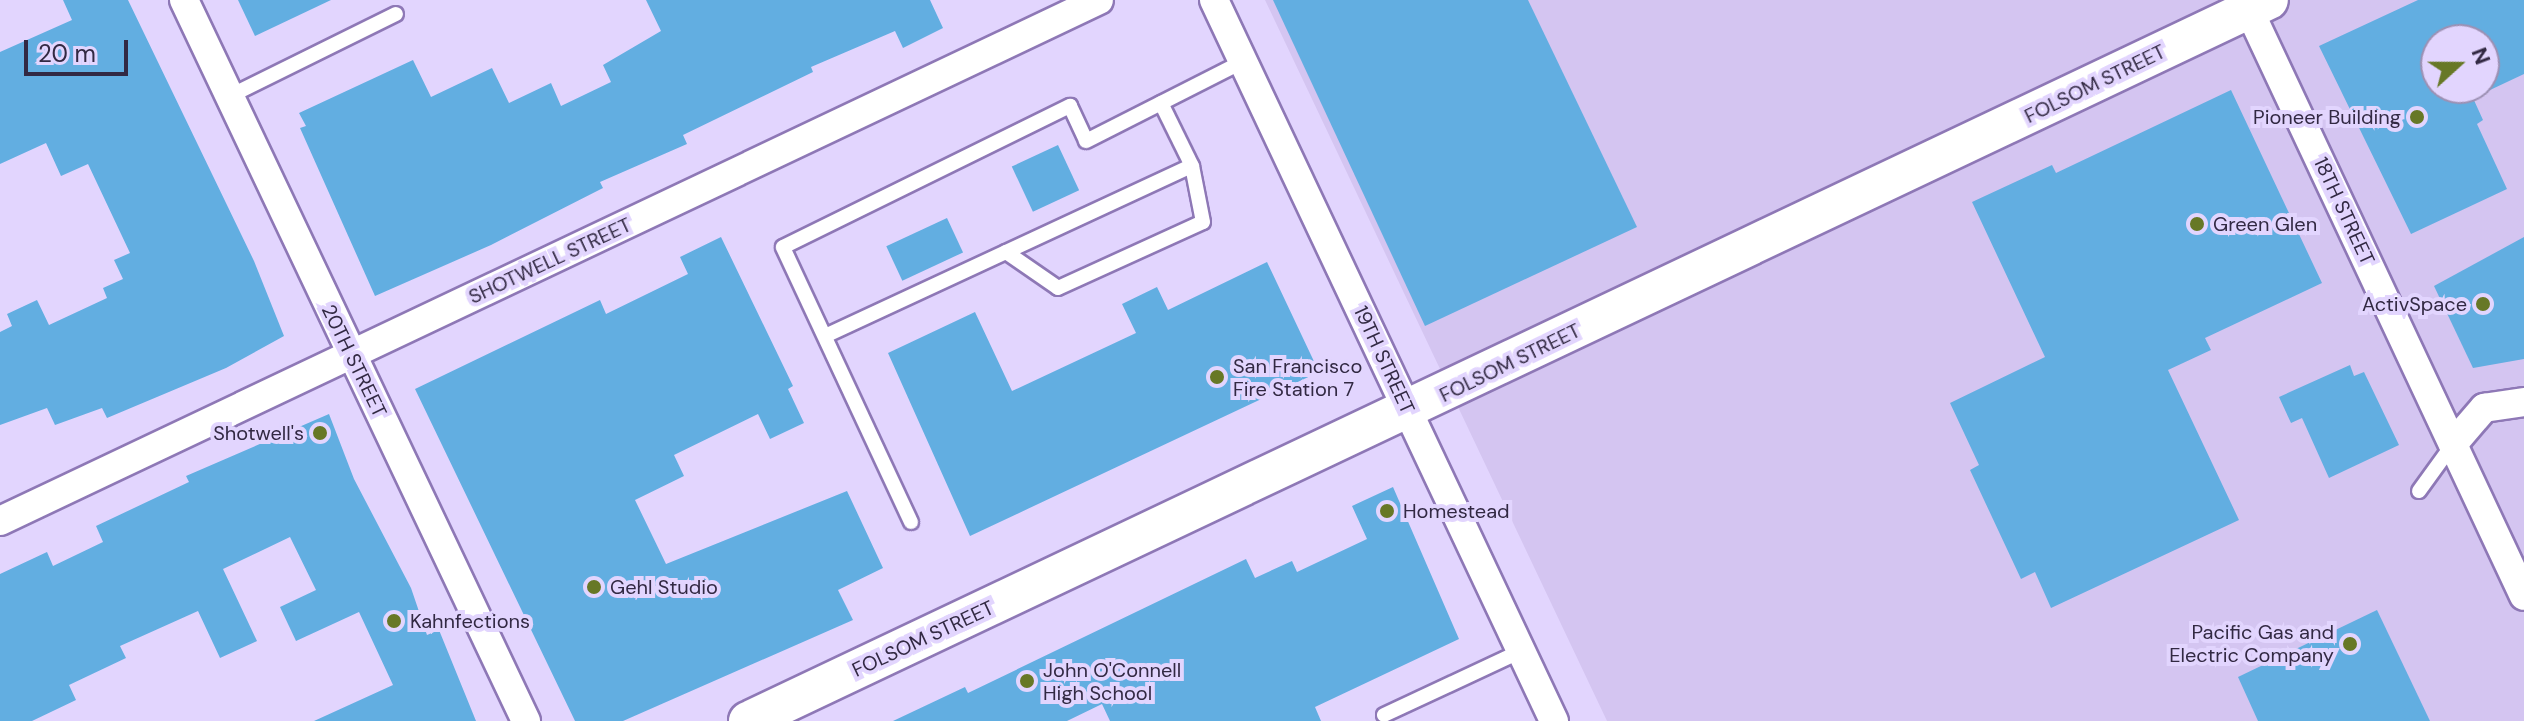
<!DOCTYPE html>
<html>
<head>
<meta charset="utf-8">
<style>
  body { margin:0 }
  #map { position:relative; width:2524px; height:721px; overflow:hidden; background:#e2d5fe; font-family:"DM Sans",sans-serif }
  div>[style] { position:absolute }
  .built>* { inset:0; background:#d4c5f1 }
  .building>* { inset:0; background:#62aee1; transform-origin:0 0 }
  .roads { filter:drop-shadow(2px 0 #8e78b6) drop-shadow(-2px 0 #8e78b6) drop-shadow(0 2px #8e78b6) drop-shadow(0 -2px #8e78b6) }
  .lane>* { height:14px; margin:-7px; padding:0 7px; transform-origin:7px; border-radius:7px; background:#fff }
  .street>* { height:28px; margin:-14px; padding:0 14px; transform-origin:14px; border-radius:14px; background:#fff }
  .secondary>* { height:38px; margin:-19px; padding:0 19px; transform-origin:19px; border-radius:19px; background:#fff }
  .dots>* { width:22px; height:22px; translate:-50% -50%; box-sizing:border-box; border:4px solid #e2d5fe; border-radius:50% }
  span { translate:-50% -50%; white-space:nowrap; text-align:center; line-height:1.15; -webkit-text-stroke:8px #e2d5fe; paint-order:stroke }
  .street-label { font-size:20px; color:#322943 }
  .poi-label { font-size:20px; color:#322943 }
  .right { translate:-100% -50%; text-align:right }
  .left { translate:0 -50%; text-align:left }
  .north { position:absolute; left:2420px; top:24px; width:80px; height:80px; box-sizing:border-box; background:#e2d5fe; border:2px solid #9c90b3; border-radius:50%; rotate:69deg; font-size:22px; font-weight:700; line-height:32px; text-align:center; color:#322943 }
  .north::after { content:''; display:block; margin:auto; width:28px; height:36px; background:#677826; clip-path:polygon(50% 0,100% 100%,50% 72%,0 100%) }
  .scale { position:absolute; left:24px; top:40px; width:104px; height:36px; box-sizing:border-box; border:4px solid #322943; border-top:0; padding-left:10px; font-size:24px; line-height:28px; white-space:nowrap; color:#322943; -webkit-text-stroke:6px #e2d5fe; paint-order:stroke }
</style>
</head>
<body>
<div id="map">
  <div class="built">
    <i style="clip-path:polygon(evenodd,1265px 0,2524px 0,2524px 721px,1607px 721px,1265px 0,2436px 40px,2484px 40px,2484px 88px,2436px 88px,2436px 40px)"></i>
  </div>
  <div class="building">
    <i style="clip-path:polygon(63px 0,128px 0,254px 261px,284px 336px,226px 368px,107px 418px,102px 408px,55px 425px,47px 408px,0 425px,0 332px,12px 326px,7px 314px,37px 300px,49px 325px,107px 298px,103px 288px,123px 279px,114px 260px,130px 253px,88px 164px,61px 176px,46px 143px,0 164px,0 52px,72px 20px)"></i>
    <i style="clip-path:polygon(238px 0,331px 0,255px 36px)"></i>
    <i style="clip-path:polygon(646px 0,930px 0,943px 28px,903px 48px,895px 31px,811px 67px,813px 72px,683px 135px,687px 144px,600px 182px,603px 188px,491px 245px,375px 296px,300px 128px,306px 126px,299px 113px,413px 60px,431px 97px,492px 68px,509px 103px,551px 83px,561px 106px,611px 82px,603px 65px,661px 31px)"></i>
    <i style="clip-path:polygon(1273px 0,1528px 0,1637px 227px,1425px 326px)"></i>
    <i style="clip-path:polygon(evenodd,2418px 0,2524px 0,2524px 74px,2473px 98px,2483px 120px,2477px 124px,2507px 189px,2411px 234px,2319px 46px,2418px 0,2436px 40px,2484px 40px,2484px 88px,2436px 88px,2436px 40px)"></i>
    <i style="clip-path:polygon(2231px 90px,2322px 283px,2205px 338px,2211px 350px,2168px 370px,2239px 520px,2051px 608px,2035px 572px,2021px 579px,1970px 470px,1979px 465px,1950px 403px,2045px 357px,1972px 202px,2052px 165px,2056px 173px)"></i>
    <i style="left:1058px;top:145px;width:50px;height:51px;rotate:65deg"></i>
    <i style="left:947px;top:218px;width:38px;height:67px;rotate:65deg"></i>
    <i style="clip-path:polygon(721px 237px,793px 386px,788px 389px,804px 423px,770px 439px,758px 414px,674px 455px,684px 476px,635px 500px,666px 564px,847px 491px,883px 568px,838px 590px,853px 620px,623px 721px,575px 721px,415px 389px,600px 300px,606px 314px,688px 274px,680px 257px)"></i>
    <i style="clip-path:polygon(2524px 237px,2524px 359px,2473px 368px,2434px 286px)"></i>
    <i style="clip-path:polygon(1267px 262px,1319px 372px,970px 536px,888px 353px,975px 312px,1012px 391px,1136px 333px,1122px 304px,1157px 287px,1168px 310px)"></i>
    <i style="clip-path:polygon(2350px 365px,2354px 376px,2364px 372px,2399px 445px,2329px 478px,2302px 418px,2291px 423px,2279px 397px)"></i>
    <i style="clip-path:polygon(329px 414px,354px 479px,411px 588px,427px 635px,439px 630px,476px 721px,314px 721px,393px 685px,359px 612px,296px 641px,280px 607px,316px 590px,290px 537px,223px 569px,257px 641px,220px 658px,198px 611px,120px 646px,126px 658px,69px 685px,76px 700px,32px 721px,0 721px,0 574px,47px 552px,53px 566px,103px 542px,96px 526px,189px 482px,186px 476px)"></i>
    <i style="clip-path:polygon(1393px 487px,1459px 639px,1315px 707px,1321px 721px,1110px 721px,1102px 704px,1067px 721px,893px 721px,965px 687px,968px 693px,1246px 559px,1255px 578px,1292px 561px,1297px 572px,1367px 539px,1352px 506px)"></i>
    <i style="clip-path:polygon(2377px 610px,2430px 721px,2258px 721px,2238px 677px)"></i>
  </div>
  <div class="roads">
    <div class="lane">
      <i style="left:230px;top:96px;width:185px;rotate:-26.3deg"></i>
      <i style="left:1006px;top:252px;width:63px;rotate:34.7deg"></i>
      <i style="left:1058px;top:288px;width:159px;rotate:-24.5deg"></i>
      <i style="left:1203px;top:222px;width:57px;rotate:-101.1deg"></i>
      <i style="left:825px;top:336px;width:404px;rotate:-24.9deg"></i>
      <i style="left:1192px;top:166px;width:70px;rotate:-116.2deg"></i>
      <i style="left:2419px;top:491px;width:58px;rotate:-54.1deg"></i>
      <i style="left:911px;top:522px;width:303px;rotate:-115deg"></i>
      <i style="left:783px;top:247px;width:320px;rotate:-26.2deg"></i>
      <i style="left:1070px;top:106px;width:38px;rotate:65deg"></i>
      <i style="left:1086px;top:141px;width:175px;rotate:-26.9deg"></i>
      <i style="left:1384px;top:715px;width:151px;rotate:-25deg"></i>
    </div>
    <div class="street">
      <i style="left:184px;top:0;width:798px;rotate:64.62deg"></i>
      <i style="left:1214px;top:0;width:797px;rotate:64.75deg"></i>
      <i style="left:2249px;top:10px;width:647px;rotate:64.86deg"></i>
      <i style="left:2453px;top:444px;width:48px;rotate:-49.3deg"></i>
      <i style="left:2484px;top:408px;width:40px;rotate:-8.5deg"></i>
      <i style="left:0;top:521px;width:1216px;rotate:-25.36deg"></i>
    </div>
    <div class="secondary">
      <i style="left:748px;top:721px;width:1683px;rotate:-25.36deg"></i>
    </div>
  </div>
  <div class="dots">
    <i style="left:2417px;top:117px;background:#677826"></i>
    <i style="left:2197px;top:224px;background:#677826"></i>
    <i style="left:2483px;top:304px;background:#677826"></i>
    <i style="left:1217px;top:377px;background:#677826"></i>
    <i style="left:320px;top:433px;background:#677826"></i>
    <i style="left:1387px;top:511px;background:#677826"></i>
    <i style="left:594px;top:587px;background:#677826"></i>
    <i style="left:394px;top:621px;background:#677826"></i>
    <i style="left:2350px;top:644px;background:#677826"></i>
    <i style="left:1027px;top:681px;background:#677826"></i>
  </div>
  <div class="street-label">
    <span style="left:2095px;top:84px;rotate:-26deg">FOLSOM STREET</span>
    <span style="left:2344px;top:211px;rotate:65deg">18TH STREET</span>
    <span style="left:550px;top:261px;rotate:-25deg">SHOTWELL STREET</span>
    <span style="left:1384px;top:360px;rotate:65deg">19TH STREET</span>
    <span style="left:354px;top:361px;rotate:64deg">20TH STREET</span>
    <span style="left:1510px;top:363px;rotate:-26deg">FOLSOM STREET</span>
    <span style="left:923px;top:639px;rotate:-25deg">FOLSOM STREET</span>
  </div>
  <div class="poi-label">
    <span class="right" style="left:2401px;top:117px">Pioneer Building</span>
    <span class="left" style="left:2213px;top:224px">Green Glen</span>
    <span class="right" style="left:2467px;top:304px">ActivSpace</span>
    <span class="left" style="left:1233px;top:378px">San Francisco<br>Fire Station 7</span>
    <span class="right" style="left:304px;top:433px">Shotwell's</span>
    <span class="left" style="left:1403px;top:511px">Homestead</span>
    <span class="left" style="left:610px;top:587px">Gehl Studio</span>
    <span class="left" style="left:410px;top:621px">Kahnfections</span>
    <span class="right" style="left:2334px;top:644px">Pacific Gas and<br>Electric Company</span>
    <span class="left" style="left:1043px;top:682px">John O'Connell<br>High School</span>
  </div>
  <div class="north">N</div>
  <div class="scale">20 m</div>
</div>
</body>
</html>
